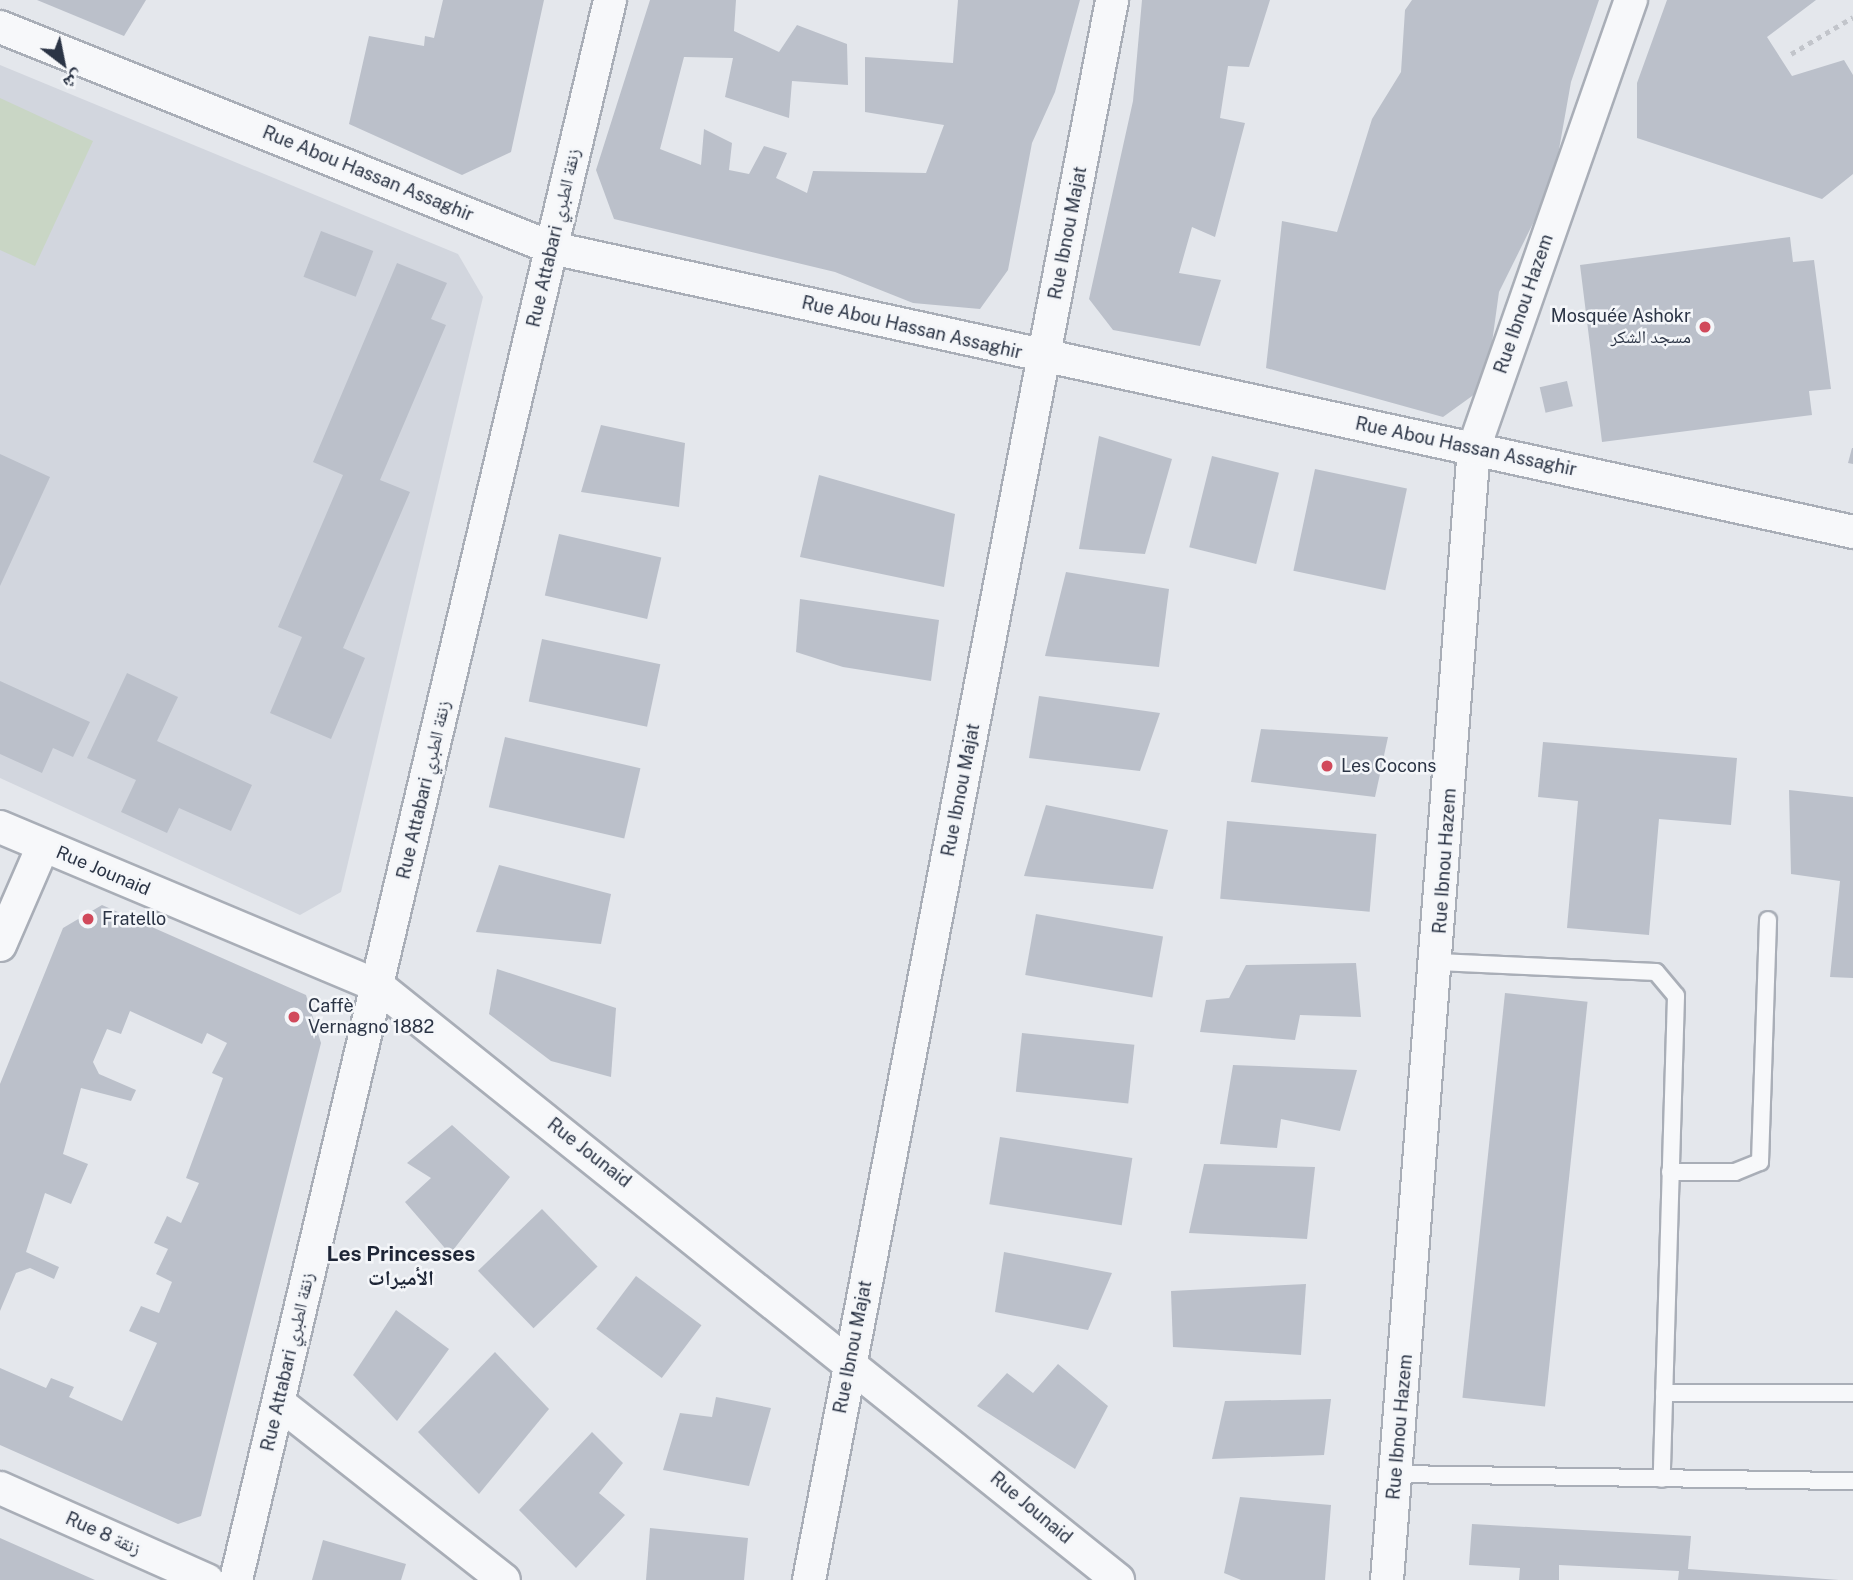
<!DOCTYPE html>
<html>
<head>
<meta charset="utf-8">
<style>
  body { margin:0 }
  #map { position:relative; width:1853px; height:1580px; overflow:hidden; background:#e4e7ec; font-family:"Public Sans","Noto Naskh Arabic",sans-serif }
  div>[style] { position:absolute }
  .built>* { inset:0; background:#d2d6de }
  .green>* { inset:0; background:#c9d6c5 }
  .building>* { inset:0; background:#bbc0ca; transform-origin:0 0 }
  .path>* { height:4.5px; margin-top:-2.25px; transform-origin:0; background:repeating-linear-gradient(90deg,#c2c5cb 0 5px,transparent 0 10px) }
  .roads { filter:drop-shadow(2px 0 #a9aeb7) drop-shadow(-2px 0 #a9aeb7) drop-shadow(0 2px #a9aeb7) drop-shadow(0 -2px #a9aeb7) }
  .lane>* { height:16px; margin:-8px; padding:0 8px; transform-origin:8px; border-radius:8px; background:#f7f8fa }
  .street>* { height:32px; margin:-16px; padding:0 16px; transform-origin:16px; border-radius:16px; background:#f7f8fa }
  .dots>* { width:19px; height:19px; translate:-50% -50%; box-sizing:border-box; border:4px solid #f4f6f9; border-radius:50% }
  span { translate:-50% -50%; white-space:nowrap; text-align:center; line-height:1.15; -webkit-text-stroke:5px #f4f6f9; paint-order:stroke }
  .street-label { font-size:18px; color:#2b3445 }
  .poi-label { font-size:18px; color:#2b3445 }
  .right { translate:-100% -50%; text-align:right }
  .left { translate:0 -50%; text-align:left }
  .quarter-label { font-size:21px; color:#1d2536; font-weight:700 }
  .north { position:absolute; left:28px; top:28px; width:70px; height:70px; -webkit-text-stroke:5px #f4f6f9; paint-order:stroke; rotate:148deg; font-size:19px; font-weight:700; line-height:28px; text-align:center; color:#2b3445 }
  .north::after { content:''; display:block; margin:auto; width:24px; height:32px; background:#2b3445; clip-path:polygon(50% 0,100% 100%,50% 72%,0 100%) }
</style>
</head>
<body>
<div id="map">
  <div class="built">
    <i style="clip-path:polygon(0 65px,458px 254px,483px 297px,341px 892px,300px 915px,0 778px)"></i>
  </div>
  <div class="green">
    <i style="clip-path:polygon(0 98px,93px 141px,35px 266px,0 250px)"></i>
  </div>
  <div class="building">
    <i style="clip-path:polygon(37px 0,146px 0,124px 36px)"></i>
    <i style="clip-path:polygon(443px 0,544px 0,511px 152px,462px 175px,349px 124px,369px 36px,424px 46px,425px 36px,434px 38px)"></i>
    <i style="clip-path:polygon(650px 0,736px 0,734px 31px,779px 52px,797px 25px,847px 44px,848px 85px,792px 81px,789px 118px,725px 97px,733px 58px,684px 57px,660px 149px,701px 165px,704px 129px,732px 143px,729px 170px,749px 174px,764px 146px,787px 153px,776px 178px,807px 193px,813px 171px,926px 173px,944px 125px,865px 112px,865px 57px,953px 63px,958px 0,1080px 0,1055px 92px,1032px 143px,1008px 270px,980px 309px,913px 303px,835px 272px,614px 219px,596px 170px)"></i>
    <i style="clip-path:polygon(1142px 0,1270px 0,1249px 67px,1228px 66px,1220px 118px,1245px 123px,1215px 237px,1192px 227px,1179px 273px,1221px 280px,1200px 346px,1113px 330px,1089px 299px,1133px 101px)"></i>
    <i style="clip-path:polygon(1412px 0,1599px 0,1571px 82px,1553px 183px,1499px 292px,1486px 386px,1443px 417px,1266px 368px,1282px 221px,1337px 232px,1372px 119px,1401px 72px,1405px 10px)"></i>
    <i style="clip-path:polygon(1667px 0,1816px 0,1767px 37px,1792px 76px,1844px 60px,1853px 75px,1853px 174px,1822px 199px,1637px 138px,1637px 83px)"></i>
    <i style="left:321px;top:231px;width:56px;height:49px;rotate:21deg"></i>
    <i style="clip-path:polygon(1790px 237px,1793px 262px,1814px 260px,1831px 389px,1809px 391px,1812px 415px,1602px 442px,1580px 265px)"></i>
    <i style="clip-path:polygon(397px 263px,447px 283px,431px 319px,446px 325px,380px 480px,410px 492px,343px 648px,365px 658px,331px 739px,270px 713px,302px 637px,278px 627px,343px 475px,313px 462px)"></i>
    <i style="left:1567px;top:381px;width:26px;height:28px;rotate:77deg"></i>
    <i style="clip-path:polygon(601px 425px,685px 443px,679px 507px,581px 492px)"></i>
    <i style="clip-path:polygon(1099px 436px,1172px 459px,1145px 554px,1079px 549px)"></i>
    <i style="clip-path:polygon(1852px 448px,1853px 448px,1853px 464px,1848px 463px)"></i>
    <i style="clip-path:polygon(0 454px,50px 477px,0 586px)"></i>
    <i style="left:1212px;top:456px;width:69px;height:94px;rotate:14deg"></i>
    <i style="left:1315px;top:469px;width:94px;height:104px;rotate:12deg"></i>
    <i style="clip-path:polygon(819px 475px,955px 514px,944px 587px,800px 557px)"></i>
    <i style="left:559px;top:534px;width:105px;height:63px;rotate:13deg"></i>
    <i style="clip-path:polygon(1066px 572px,1169px 589px,1159px 667px,1045px 656px)"></i>
    <i style="clip-path:polygon(800px 599px,939px 620px,931px 681px,843px 667px,796px 652px)"></i>
    <i style="left:542px;top:639px;width:121px;height:64px;rotate:12deg"></i>
    <i style="clip-path:polygon(127px 673px,178px 697px,157px 741px,252px 785px,231px 831px,179px 808px,167px 833px,121px 812px,136px 780px,87px 758px)"></i>
    <i style="clip-path:polygon(0 681px,90px 722px,73px 757px,53px 748px,42px 773px,0 754px)"></i>
    <i style="clip-path:polygon(1039px 696px,1160px 713px,1140px 771px,1029px 758px)"></i>
    <i style="clip-path:polygon(1261px 729px,1388px 737px,1375px 797px,1251px 782px)"></i>
    <i style="left:505px;top:737px;width:139px;height:72px;rotate:13deg"></i>
    <i style="clip-path:polygon(1543px 742px,1737px 758px,1731px 825px,1659px 819px,1649px 935px,1567px 928px,1578px 801px,1538px 797px)"></i>
    <i style="clip-path:polygon(1789px 790px,1853px 797px,1853px 978px,1830px 977px,1840px 881px,1791px 874px)"></i>
    <i style="clip-path:polygon(1046px 805px,1168px 830px,1153px 889px,1024px 876px)"></i>
    <i style="left:1227px;top:821px;width:150px;height:78px;rotate:5deg"></i>
    <i style="clip-path:polygon(499px 865px,611px 894px,601px 944px,476px 932px)"></i>
    <i style="clip-path:polygon(102px 905px,306px 995px,321px 1043px,201px 1516px,178px 1524px,0 1445px,0 1368px,46px 1388px,51px 1378px,74px 1387px,69px 1397px,122px 1421px,157px 1343px,129px 1331px,141px 1306px,159px 1313px,172px 1282px,156px 1274px,168px 1249px,154px 1243px,167px 1216px,181px 1223px,199px 1183px,186px 1178px,223px 1078px,212px 1073px,227px 1043px,207px 1033px,202px 1044px,130px 1011px,121px 1034px,107px 1029px,93px 1062px,99px 1074px,136px 1090px,131px 1101px,81px 1088px,63px 1154px,88px 1164px,71px 1204px,45px 1193px,26px 1252px,59px 1267px,54px 1279px,30px 1268px,16px 1273px,0 1311px,0 1084px,63px 928px)"></i>
    <i style="left:1036px;top:914px;width:129px;height:62px;rotate:10deg"></i>
    <i style="clip-path:polygon(1356px 963px,1361px 1017px,1300px 1015px,1295px 1040px,1200px 1032px,1206px 1000px,1229px 998px,1246px 965px)"></i>
    <i style="clip-path:polygon(497px 969px,616px 1008px,611px 1077px,551px 1061px,489px 1014px)"></i>
    <i style="left:1505px;top:993px;width:83px;height:407px;rotate:6deg"></i>
    <i style="left:1022px;top:1033px;width:113px;height:59px;rotate:6deg"></i>
    <i style="clip-path:polygon(1233px 1065px,1357px 1070px,1340px 1131px,1281px 1119px,1277px 1148px,1220px 1144px)"></i>
    <i style="clip-path:polygon(452px 1125px,510px 1177px,450px 1254px,405px 1202px,431px 1178px,407px 1163px)"></i>
    <i style="left:1000px;top:1137px;width:134px;height:68px;rotate:9deg"></i>
    <i style="clip-path:polygon(1204px 1164px,1315px 1167px,1307px 1239px,1189px 1233px)"></i>
    <i style="left:542px;top:1209px;width:80px;height:89px;rotate:46deg"></i>
    <i style="clip-path:polygon(1004px 1252px,1112px 1273px,1088px 1330px,995px 1312px)"></i>
    <i style="left:636px;top:1276px;width:82px;height:66px;rotate:37deg"></i>
    <i style="clip-path:polygon(1306px 1284px,1301px 1355px,1173px 1347px,1171px 1291px)"></i>
    <i style="clip-path:polygon(396px 1310px,449px 1349px,397px 1421px,353px 1375px)"></i>
    <i style="clip-path:polygon(495px 1352px,549px 1409px,479px 1494px,418px 1432px)"></i>
    <i style="clip-path:polygon(1058px 1364px,1108px 1406px,1075px 1469px,977px 1406px,1007px 1373px,1033px 1393px)"></i>
    <i style="clip-path:polygon(716px 1397px,771px 1408px,749px 1486px,663px 1470px,680px 1413px,712px 1417px)"></i>
    <i style="clip-path:polygon(1331px 1399px,1324px 1455px,1212px 1459px,1225px 1401px)"></i>
    <i style="clip-path:polygon(592px 1432px,623px 1463px,599px 1493px,625px 1515px,576px 1568px,519px 1510px)"></i>
    <i style="clip-path:polygon(1240px 1497px,1331px 1505px,1325px 1580px,1241px 1580px,1224px 1573px)"></i>
    <i style="clip-path:polygon(1472px 1524px,1691px 1536px,1688px 1569px,1839px 1580px,1678px 1580px,1679px 1571px,1559px 1565px,1559px 1580px,1519px 1580px,1520px 1568px,1469px 1565px)"></i>
    <i style="clip-path:polygon(650px 1528px,748px 1538px,744px 1580px,646px 1580px)"></i>
    <i style="clip-path:polygon(0 1538px,70px 1569px,95px 1580px,0 1580px)"></i>
    <i style="clip-path:polygon(323px 1540px,406px 1564px,401px 1580px,312px 1580px)"></i>
  </div>
  <div class="path">
    <i style="left:1791px;top:54px;width:72px;rotate:-30.8deg"></i>
  </div>
  <div class="roads">
    <div class="lane">
      <i style="left:1438px;top:962px;width:218px;rotate:2.6deg"></i>
      <i style="left:1656px;top:972px;width:31px;rotate:50deg"></i>
      <i style="left:1676px;top:996px;width:483px;rotate:91.7deg"></i>
      <i style="left:1670px;top:1172px;width:65px"></i>
      <i style="left:1735px;top:1172px;width:27px;rotate:-22deg"></i>
      <i style="left:1760px;top:1162px;width:242px;rotate:-88.1deg"></i>
      <i style="left:1664px;top:1393px;width:189px"></i>
      <i style="left:1396px;top:1474px;width:457px;rotate:0.9deg"></i>
    </div>
    <div class="street">
      <i style="left:0;top:27px;width:595px;rotate:21.82deg"></i>
      <i style="left:552px;top:248px;width:1332px;rotate:12.31deg"></i>
      <i style="left:0;top:827px;width:410px;rotate:22.8deg"></i>
      <i style="left:378px;top:986px;width:949px;rotate:38.75deg"></i>
      <i style="left:0;top:945px;width:108px;rotate:-66.5deg"></i>
      <i style="left:279px;top:1403px;width:286px;rotate:38.2deg"></i>
      <i style="left:0;top:1488px;width:227px;rotate:24deg"></i>
      <i style="left:236px;top:1580px;width:1624px;rotate:-76.68deg"></i>
      <i style="left:809px;top:1580px;width:1609px;rotate:-79.14deg"></i>
      <i style="left:1387px;top:1580px;width:1135px;rotate:-85.61deg"></i>
      <i style="left:1474px;top:448px;width:475px;rotate:-70.7deg"></i>
    </div>
  </div>
  <div class="dots">
    <i style="left:1705px;top:327px;background:#d1495b"></i>
    <i style="left:1327px;top:766px;background:#d1495b"></i>
    <i style="left:88px;top:919px;background:#d1495b"></i>
    <i style="left:294px;top:1017px;background:#d1495b"></i>
  </div>
  <div class="street-label">
    <span style="left:368px;top:174px;rotate:22deg">Rue Abou Hassan Assaghir</span>
    <span style="left:1068px;top:233px;rotate:-79deg">Rue Ibnou Majat</span>
    <span style="left:554px;top:238px;rotate:-77deg">Rue Attabari زنقة الطبري</span>
    <span style="left:1524px;top:304px;rotate:-71deg">Rue Ibnou Hazem</span>
    <span style="left:912px;top:328px;rotate:13deg">Rue Abou Hassan Assaghir</span>
    <span style="left:1466px;top:447px;rotate:12deg">Rue Abou Hassan Assaghir</span>
    <span style="left:424px;top:790px;rotate:-77deg">Rue Attabari زنقة الطبري</span>
    <span style="left:961px;top:790px;rotate:-79deg">Rue Ibnou Majat</span>
    <span style="left:1445px;top:861px;rotate:-86deg">Rue Ibnou Hazem</span>
    <span style="left:103px;top:871px;rotate:23deg">Rue Jounaid</span>
    <span style="left:589px;top:1153px;rotate:38deg">Rue Jounaid</span>
    <span style="left:853px;top:1347px;rotate:-79deg">Rue Ibnou Majat</span>
    <span style="left:288px;top:1362px;rotate:-77deg">Rue Attabari زنقة الطبري</span>
    <span style="left:1400px;top:1427px;rotate:-85deg">Rue Ibnou Hazem</span>
    <span style="left:1031px;top:1508px;rotate:40deg">Rue Jounaid</span>
    <span style="left:103px;top:1534px;rotate:24deg">Rue 8 زنقة</span>
  </div>
  <div class="poi-label">
    <span class="right" style="left:1691px;top:327px">Mosquée Ashokr<br>مسجد الشكر</span>
    <span class="left" style="left:1341px;top:766px">Les Cocons</span>
    <span class="left" style="left:102px;top:919px">Fratello</span>
    <span class="left" style="left:308px;top:1017px">Caffè<br>Vernagno 1882</span>
  </div>
  <div class="quarter-label">
    <span style="left:401px;top:1266px">Les Princesses<br>الأميرات</span>
  </div>
  <div class="north">ش</div>
</div>
</body>
</html>
